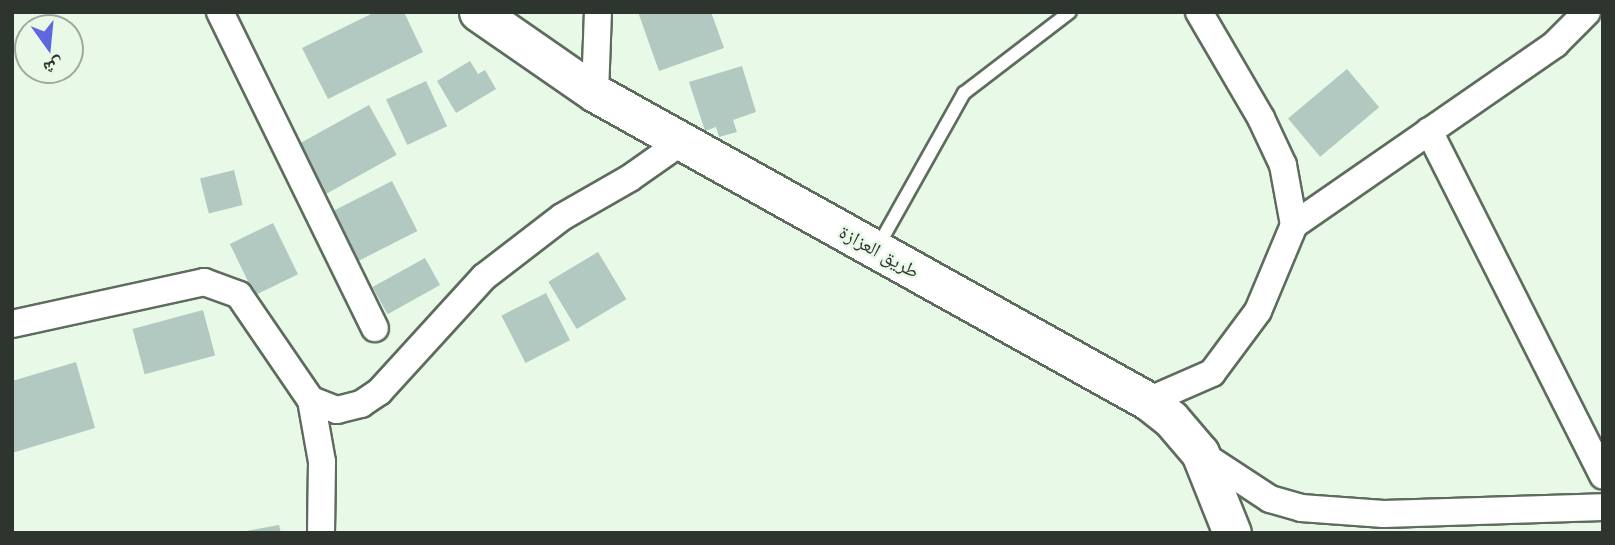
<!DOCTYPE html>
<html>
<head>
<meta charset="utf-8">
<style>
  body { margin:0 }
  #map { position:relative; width:1615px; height:545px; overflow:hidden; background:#e9f9e8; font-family:Lora,"Noto Naskh Arabic",serif }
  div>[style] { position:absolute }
  .building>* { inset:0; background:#b1c9c0; transform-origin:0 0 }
  .roads { filter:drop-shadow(2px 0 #5e6c5e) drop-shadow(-2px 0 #5e6c5e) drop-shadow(0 2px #5e6c5e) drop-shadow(0 -2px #5e6c5e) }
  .lane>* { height:12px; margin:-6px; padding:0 6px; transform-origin:6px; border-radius:6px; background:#fff }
  .street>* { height:26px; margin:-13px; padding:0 13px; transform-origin:13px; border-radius:13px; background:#fff }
  .secondary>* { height:37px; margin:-18.5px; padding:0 18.5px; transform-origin:18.5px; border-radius:18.5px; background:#fff }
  span { translate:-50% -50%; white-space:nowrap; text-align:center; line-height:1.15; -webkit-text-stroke:5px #e9f9e8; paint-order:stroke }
  .street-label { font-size:19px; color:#2e342e }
  .frame { position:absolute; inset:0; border:14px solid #2e342e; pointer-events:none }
  .north { position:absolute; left:14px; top:14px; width:70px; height:70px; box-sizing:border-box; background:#e9f9e8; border:2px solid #9eaa9e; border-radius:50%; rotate:165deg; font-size:19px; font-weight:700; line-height:28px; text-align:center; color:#2e342e }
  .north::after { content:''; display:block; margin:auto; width:24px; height:32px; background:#5f67df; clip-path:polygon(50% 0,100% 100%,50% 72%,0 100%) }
</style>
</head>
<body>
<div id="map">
  <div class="building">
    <i style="clip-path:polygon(375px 12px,404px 12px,423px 52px,328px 99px,302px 48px)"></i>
    <i style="clip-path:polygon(638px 12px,711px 12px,724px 48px,659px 71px)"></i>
    <i style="clip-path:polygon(470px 61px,478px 74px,485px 70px,496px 89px,456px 113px,437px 81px)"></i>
    <i style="clip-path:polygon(742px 66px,756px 112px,733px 120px,737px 132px,719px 137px,716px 127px,705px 131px,689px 82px)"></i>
    <i style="left:1347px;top:69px;width:50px;height:77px;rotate:50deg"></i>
    <i style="left:426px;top:81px;width:50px;height:44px;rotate:65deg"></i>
    <i style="left:369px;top:105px;width:57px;height:85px;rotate:61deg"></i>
    <i style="left:234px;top:170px;width:36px;height:35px;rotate:76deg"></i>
    <i style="left:392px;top:181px;width:56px;height:71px;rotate:63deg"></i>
    <i style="left:273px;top:223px;width:57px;height:48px;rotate:64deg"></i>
    <i style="left:598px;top:252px;width:55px;height:58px;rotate:59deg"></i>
    <i style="left:425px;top:258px;width:31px;height:60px;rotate:61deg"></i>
    <i style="left:546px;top:293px;width:53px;height:50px;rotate:63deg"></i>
    <i style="left:203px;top:310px;width:47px;height:73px;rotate:75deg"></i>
    <i style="clip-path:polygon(76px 362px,95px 428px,12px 453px,12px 381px)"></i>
    <i style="clip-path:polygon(279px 525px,281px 533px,246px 533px,246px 531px)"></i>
  </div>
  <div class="roads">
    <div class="lane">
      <i style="left:877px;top:248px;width:178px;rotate:-60.7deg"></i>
      <i style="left:964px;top:93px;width:133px;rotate:-37.4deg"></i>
    </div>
    <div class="street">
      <i style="left:220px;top:12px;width:352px;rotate:63.9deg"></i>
      <i style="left:595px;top:93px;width:81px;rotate:-87.9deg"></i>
      <i style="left:1429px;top:131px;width:386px;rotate:63.2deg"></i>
      <i style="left:1294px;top:225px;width:318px;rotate:-34.7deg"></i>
      <i style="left:1555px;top:44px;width:45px;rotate:-45deg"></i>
      <i style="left:12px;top:324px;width:197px;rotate:-12.3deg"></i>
      <i style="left:204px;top:282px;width:37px;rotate:20deg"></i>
      <i style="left:239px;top:295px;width:127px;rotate:55.6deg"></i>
      <i style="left:311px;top:400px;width:28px;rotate:21deg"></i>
      <i style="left:337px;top:410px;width:25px;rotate:-14deg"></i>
      <i style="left:361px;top:404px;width:22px;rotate:-34deg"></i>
      <i style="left:379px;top:392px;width:156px;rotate:-47.6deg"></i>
      <i style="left:484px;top:277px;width:98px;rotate:-37.6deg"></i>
      <i style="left:562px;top:217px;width:78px;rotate:-29.8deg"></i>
      <i style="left:630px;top:178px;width:62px;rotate:-35.2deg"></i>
      <i style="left:311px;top:400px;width:63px;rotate:79.9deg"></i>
      <i style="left:322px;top:462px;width:71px;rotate:90.8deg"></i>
      <i style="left:1148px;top:401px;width:70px;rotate:-23.6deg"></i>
      <i style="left:1212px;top:373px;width:77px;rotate:-53.4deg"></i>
      <i style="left:1258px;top:311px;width:93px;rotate:-67.3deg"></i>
      <i style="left:1294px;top:225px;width:61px;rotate:-100.4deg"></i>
      <i style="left:1283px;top:165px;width:52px;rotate:-115.1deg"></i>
      <i style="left:1261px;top:118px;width:123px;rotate:-120.3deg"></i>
      <i style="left:1200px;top:453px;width:84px;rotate:33.3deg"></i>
      <i style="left:1270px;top:499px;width:32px;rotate:16deg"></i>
      <i style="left:1301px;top:508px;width:83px;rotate:4.1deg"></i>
      <i style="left:1384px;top:514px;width:219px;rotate:-1.8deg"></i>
    </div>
    <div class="secondary">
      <i style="left:478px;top:12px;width:142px;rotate:34.7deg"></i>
      <i style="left:595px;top:93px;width:633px;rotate:29.12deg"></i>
      <i style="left:1148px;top:401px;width:29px;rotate:38deg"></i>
      <i style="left:1171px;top:419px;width:45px;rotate:49.5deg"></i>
      <i style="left:1200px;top:453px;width:86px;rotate:68.2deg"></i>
    </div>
  </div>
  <div class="street-label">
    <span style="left:879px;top:252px;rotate:29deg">طريق العزازة</span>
  </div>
  <div class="frame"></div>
  <div class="north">ش</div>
</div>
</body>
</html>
